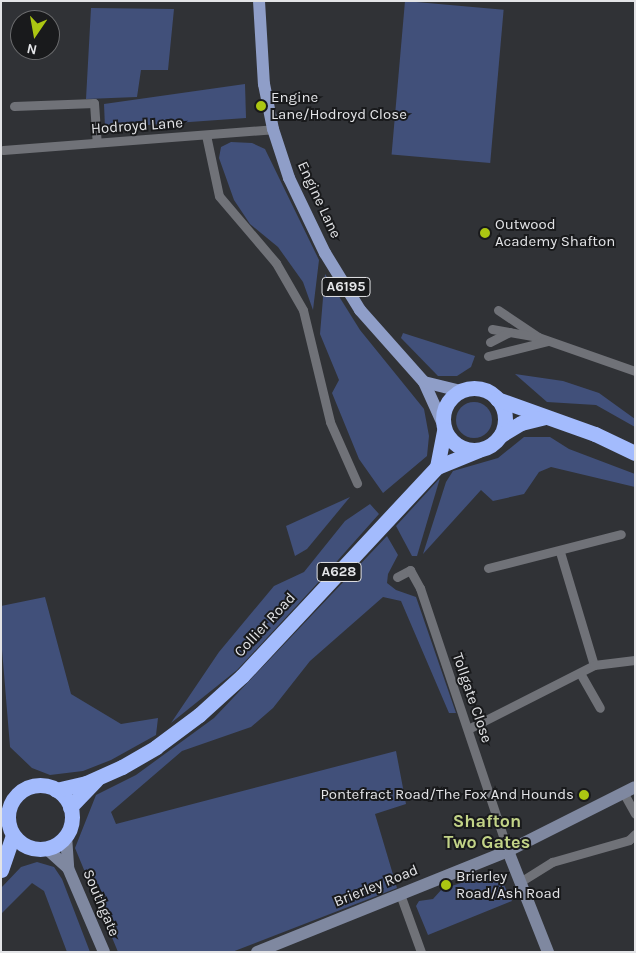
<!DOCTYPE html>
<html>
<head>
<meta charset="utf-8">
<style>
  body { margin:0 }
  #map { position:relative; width:636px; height:953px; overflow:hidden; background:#303236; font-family:Karla,sans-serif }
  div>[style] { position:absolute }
  .green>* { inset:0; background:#41507a; transform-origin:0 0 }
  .round { border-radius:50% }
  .street>* { height:9px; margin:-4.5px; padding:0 4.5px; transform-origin:4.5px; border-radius:4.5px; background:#707278 }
  .secondary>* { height:12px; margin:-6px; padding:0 6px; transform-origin:6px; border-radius:6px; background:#7f88a0 }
  .primary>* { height:12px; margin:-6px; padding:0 6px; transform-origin:6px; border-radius:6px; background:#8f9ec8 }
  .highway>* { height:15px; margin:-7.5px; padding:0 7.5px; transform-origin:7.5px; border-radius:7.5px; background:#a3bbfd }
  .highway>.ring { margin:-7.5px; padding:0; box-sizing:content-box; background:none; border:15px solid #a3bbfd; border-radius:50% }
  .dots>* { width:14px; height:14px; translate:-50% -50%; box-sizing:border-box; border:2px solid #191a1c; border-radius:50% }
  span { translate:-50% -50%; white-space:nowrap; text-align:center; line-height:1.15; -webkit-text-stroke:4px #191a1c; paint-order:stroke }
  .shield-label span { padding:1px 4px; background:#191a1c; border:1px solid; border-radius:4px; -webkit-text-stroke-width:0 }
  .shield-label { font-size:14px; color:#e3e4e7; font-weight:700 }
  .poi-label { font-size:15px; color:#e3e4e7 }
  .left { translate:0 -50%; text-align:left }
  .right { translate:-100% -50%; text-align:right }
  .street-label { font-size:15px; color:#e3e4e7 }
  .quarter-label { font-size:18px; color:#c2d387; font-weight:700 }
  .frame { position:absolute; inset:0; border:2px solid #e3e4e7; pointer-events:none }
  .north { position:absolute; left:10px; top:10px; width:50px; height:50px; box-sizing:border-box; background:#191a1c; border:1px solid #6a6b6d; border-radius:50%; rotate:192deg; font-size:14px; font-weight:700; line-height:20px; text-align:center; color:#e3e4e7 }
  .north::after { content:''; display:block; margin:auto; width:18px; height:22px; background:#acc612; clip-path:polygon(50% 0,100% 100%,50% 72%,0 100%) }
</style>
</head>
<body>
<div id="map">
  <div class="green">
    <i style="left:405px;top:1px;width:99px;height:154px;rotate:5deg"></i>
    <i style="clip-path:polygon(91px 8px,174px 9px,168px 70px,141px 70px,137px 97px,86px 99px)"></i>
    <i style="clip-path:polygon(245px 84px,246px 118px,105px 128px,104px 104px)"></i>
    <i style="clip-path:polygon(231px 142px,252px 143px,265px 149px,319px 260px,313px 310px,303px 282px,278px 247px,250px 224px,234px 200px,219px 158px,221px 147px)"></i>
    <i style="clip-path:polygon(325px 274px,360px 330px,424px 409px,429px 436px,427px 456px,383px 493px,359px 459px,332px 393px,339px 380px,320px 334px)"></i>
    <i style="clip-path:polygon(403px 333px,475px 356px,471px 367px,457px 376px,438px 376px,401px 338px)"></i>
    <i style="clip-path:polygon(515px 374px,563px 381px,599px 393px,635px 419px,635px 427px,596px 405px,547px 402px)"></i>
    <i class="round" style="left:456px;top:402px;width:36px;height:36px"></i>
    <i style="clip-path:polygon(524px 437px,550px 437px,569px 449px,635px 474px,635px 487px,551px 467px,539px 472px,524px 494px,493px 501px,481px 490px,423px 554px,446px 482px,453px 471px,498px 458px)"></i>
    <i style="clip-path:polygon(440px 478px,417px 556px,412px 556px,396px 526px)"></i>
    <i style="clip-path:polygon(350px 497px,307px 549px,295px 556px,286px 526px)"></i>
    <i style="clip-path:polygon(370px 504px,379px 514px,314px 587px,237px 670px,171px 723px,219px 652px,274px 586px,304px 572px,345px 521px)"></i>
    <i style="clip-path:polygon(387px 536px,398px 555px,388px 574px,387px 583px,396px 590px,416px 597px,456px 713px,449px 713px,401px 601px,383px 597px,310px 661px,273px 708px,251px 727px,182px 751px,111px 812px,116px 824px,396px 751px,406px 804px,375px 814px,397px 888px,232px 952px,118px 952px,75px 848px,96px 795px,136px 775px,214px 718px)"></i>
    <i style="clip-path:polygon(45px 597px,71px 694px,121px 724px,158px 718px,156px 735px,111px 760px,83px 771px,50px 775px,32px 768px,10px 747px,1px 637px,1px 606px)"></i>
    <i style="clip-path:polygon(37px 862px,54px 867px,62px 879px,90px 952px,67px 952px,44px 891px,32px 883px,1px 914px,1px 888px,21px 867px)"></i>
    <i style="clip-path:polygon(493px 873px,499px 875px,512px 901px,428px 935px,416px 906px,419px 901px,433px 899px,442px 889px)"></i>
  </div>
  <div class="street">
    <i style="left:14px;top:106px;width:80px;rotate:-2.1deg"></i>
    <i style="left:94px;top:103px;width:39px;rotate:86deg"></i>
    <i style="left:206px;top:135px;width:62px;rotate:78deg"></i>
    <i style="left:219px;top:196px;width:88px;rotate:49.6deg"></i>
    <i style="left:276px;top:263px;width:54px;rotate:60.1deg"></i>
    <i style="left:303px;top:310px;width:115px;rotate:76.4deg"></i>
    <i style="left:330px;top:422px;width:67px;rotate:66.1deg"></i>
    <i style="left:3px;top:150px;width:271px;rotate:-4.4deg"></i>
    <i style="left:498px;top:310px;width:48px;rotate:34deg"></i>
    <i style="left:492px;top:329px;width:47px;rotate:9.9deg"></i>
    <i style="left:538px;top:337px;width:103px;rotate:19.3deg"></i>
    <i style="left:490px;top:342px;width:22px;rotate:-27deg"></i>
    <i style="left:488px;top:356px;width:62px;rotate:-14deg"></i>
    <i style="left:560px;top:552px;width:118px;rotate:73.3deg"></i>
    <i style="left:488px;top:568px;width:137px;rotate:-14.3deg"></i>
    <i style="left:397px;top:577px;width:15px;rotate:-28deg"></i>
    <i style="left:410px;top:570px;width:21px;rotate:61deg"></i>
    <i style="left:420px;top:588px;width:277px;rotate:71.5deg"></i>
    <i style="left:580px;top:673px;width:40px;rotate:60.3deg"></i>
    <i style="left:468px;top:729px;width:141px;rotate:-26.9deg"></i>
    <i style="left:594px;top:665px;width:41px;rotate:-7deg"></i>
    <i style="left:623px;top:792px;width:25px;rotate:61deg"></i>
    <i style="left:520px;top:882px;width:38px;rotate:-32deg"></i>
    <i style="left:552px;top:862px;width:80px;rotate:-15.9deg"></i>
    <i style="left:629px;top:840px;width:8px;rotate:-45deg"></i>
    <i style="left:400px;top:894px;width:62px;rotate:70.1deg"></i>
  </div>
  <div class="secondary">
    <i style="left:66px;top:836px;width:32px;rotate:86deg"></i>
    <i style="left:68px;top:868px;width:91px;rotate:66.8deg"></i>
    <i style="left:47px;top:849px;width:28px;rotate:42deg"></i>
    <i style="left:508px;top:851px;width:109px;rotate:68.4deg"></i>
    <i style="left:257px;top:952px;width:271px;rotate:-21.9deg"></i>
    <i style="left:508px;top:851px;width:142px;rotate:-26.7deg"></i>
  </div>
  <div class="primary">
    <i style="left:259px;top:1px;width:83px;rotate:86.6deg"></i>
    <i style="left:264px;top:84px;width:46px;rotate:78.7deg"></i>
    <i style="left:273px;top:129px;width:52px;rotate:71.9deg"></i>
    <i style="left:289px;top:178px;width:83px;rotate:64.4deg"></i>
    <i style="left:325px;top:253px;width:67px;rotate:58.4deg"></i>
    <i style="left:360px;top:310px;width:96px;rotate:48.4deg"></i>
    <i style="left:424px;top:382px;width:46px;rotate:65.7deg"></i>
    <i style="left:424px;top:382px;width:38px;rotate:14deg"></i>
  </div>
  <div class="highway">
    <i class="ring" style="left:443px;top:388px;width:47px;height:47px"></i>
    <i style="left:497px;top:399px;width:104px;rotate:19.7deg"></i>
    <i style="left:595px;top:434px;width:44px;rotate:25.4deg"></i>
    <i style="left:501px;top:435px;width:23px;rotate:-31deg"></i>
    <i style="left:521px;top:423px;width:25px;rotate:-14deg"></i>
    <i style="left:437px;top:467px;width:38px;rotate:-79deg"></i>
    <i class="ring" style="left:8px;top:785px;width:49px;height:49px"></i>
    <i style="left:56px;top:790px;width:31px;rotate:-13deg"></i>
    <i style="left:86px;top:783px;width:39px;rotate:-24deg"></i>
    <i style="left:122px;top:767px;width:39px;rotate:-30deg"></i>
    <i style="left:156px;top:747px;width:54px;rotate:-36.7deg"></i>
    <i style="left:199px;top:715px;width:58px;rotate:-42.2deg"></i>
    <i style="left:242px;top:676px;width:286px;rotate:-47deg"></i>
    <i style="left:437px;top:467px;width:45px;rotate:-22deg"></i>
    <i style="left:70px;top:807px;width:37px;rotate:-46deg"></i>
    <i style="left:1px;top:870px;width:37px;rotate:-71deg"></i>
  </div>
  <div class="dots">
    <i style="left:261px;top:106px;background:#acc612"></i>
    <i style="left:485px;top:233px;background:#acc612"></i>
    <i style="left:584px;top:795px;background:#acc612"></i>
    <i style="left:446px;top:885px;background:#acc612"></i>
  </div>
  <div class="shield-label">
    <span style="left:346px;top:287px">A6195</span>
    <span style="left:339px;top:572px">A628</span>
  </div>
  <div class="poi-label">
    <span class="left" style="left:271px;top:106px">Engine<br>Lane/Hodroyd Close</span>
    <span class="left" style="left:495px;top:233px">Outwood<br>Academy Shafton</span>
    <span class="right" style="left:574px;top:795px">Pontefract Road/The Fox And Hounds</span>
    <span class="left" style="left:456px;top:885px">Brierley<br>Road/Ash Road</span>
  </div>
  <div class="street-label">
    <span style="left:137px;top:126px;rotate:-4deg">Hodroyd Lane</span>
    <span style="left:319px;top:200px;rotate:65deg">Engine Lane</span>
    <span style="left:265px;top:625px;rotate:-47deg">Collier Road</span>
    <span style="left:472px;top:698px;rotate:71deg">Tollgate Close</span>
    <span style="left:376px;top:886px;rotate:-22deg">Brierley Road</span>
    <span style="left:101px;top:903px;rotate:67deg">Southgate</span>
  </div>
  <div class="quarter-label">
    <span style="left:487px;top:832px">Shafton<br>Two Gates</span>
  </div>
  <div class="frame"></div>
  <div class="north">N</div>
</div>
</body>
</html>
